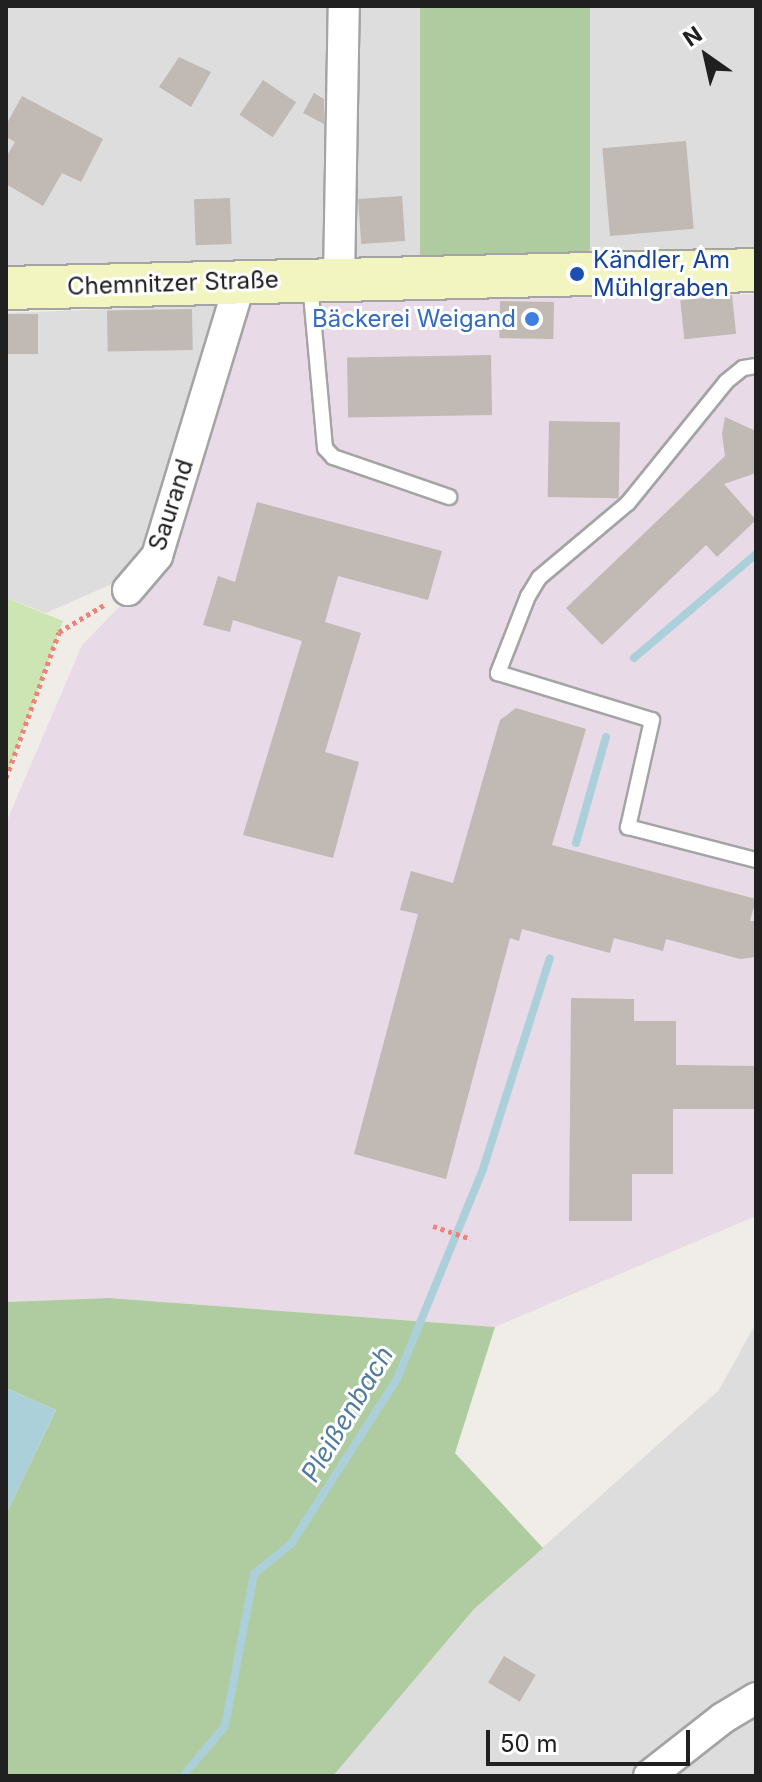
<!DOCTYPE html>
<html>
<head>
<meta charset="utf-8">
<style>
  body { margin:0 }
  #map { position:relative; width:762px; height:1782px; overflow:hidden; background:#f0ede8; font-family:Inter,sans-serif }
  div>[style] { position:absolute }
  .residential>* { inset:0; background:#dedddd; transform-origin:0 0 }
  .industrial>* { inset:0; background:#e8dae6 }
  .grass>* { inset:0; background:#cce5b2 }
  .forest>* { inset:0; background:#aecca0; transform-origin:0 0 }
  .water>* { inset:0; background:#acd0da }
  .stream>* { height:8px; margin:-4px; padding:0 4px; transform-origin:4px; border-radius:4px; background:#acd0da }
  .building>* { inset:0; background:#c0b9b4; transform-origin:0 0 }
  .path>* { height:5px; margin-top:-2.5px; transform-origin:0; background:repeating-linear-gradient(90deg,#ef837a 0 4px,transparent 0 8px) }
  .roads { filter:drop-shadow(2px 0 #a4a4a4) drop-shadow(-2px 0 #a4a4a4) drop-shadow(0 2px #a4a4a4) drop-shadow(0 -2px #a4a4a4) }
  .service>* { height:14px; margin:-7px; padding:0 7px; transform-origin:7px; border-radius:7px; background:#fff }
  .minor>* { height:30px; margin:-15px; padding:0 15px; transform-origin:15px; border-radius:15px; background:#fff }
  .secondary>* { height:42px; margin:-21px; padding:0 21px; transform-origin:21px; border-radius:21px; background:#f3f5c1 }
  .dots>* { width:22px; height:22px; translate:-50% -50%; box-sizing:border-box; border:4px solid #fff; border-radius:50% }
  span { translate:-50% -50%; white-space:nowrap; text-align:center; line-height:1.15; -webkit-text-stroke:6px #fff; paint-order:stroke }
  .transit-label { font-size:24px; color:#164399 }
  .left { translate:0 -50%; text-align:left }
  .street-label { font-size:24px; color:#202020 }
  .shop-label { font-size:24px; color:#366cbe }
  .right { translate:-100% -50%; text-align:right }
  .water-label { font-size:26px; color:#517aa1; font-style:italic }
  .frame { position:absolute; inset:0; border:8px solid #202020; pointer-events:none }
  .north { position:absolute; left:666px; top:16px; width:80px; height:80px; -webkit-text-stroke:6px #fff; paint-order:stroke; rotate:326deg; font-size:22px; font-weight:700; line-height:32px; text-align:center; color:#202020 }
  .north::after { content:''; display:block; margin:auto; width:28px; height:36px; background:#202020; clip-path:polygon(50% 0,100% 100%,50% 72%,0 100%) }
  .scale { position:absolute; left:486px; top:1730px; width:204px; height:36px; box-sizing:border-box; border:4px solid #202020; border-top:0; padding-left:10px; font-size:24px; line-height:28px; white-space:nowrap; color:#202020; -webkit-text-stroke:6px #fff; paint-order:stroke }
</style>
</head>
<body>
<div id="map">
  <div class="residential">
    <i style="left:6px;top:6px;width:750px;height:266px"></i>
    <i style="clip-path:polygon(241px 304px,164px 561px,46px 613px,6px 598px,6px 313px)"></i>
    <i style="clip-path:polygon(756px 1323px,756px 1776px,333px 1776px,474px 1609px,719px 1390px)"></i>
  </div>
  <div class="industrial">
    <i style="clip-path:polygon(756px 294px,756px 1216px,495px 1327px,109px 1298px,6px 1302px,6px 823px,82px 645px,164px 561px,241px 304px)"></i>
  </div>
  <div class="grass">
    <i style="clip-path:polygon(6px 598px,63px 621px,6px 778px)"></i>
  </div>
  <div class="forest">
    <i style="left:420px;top:6px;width:170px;height:271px"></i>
    <i style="clip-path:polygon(109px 1298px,495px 1327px,455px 1453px,543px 1548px,474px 1609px,333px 1776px,6px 1776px,6px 1514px,56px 1410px,6px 1388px,6px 1302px)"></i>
  </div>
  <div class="water">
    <i style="clip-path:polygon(6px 1388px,56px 1410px,6px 1514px)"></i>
  </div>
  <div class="stream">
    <i style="left:634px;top:658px;width:160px;rotate:-40.4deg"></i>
    <i style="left:576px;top:843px;width:110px;rotate:-74.2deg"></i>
    <i style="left:183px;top:1776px;width:65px;rotate:-50deg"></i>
    <i style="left:225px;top:1726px;width:155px;rotate:-79.2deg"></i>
    <i style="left:254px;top:1574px;width:48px;rotate:-39deg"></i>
    <i style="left:291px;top:1544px;width:196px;rotate:-57.3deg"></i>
    <i style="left:397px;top:1379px;width:227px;rotate:-67.7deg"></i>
    <i style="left:483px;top:1169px;width:221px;rotate:-72.4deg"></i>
  </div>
  <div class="building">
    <i style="clip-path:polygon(179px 57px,211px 72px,191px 107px,159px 87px)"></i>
    <i style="left:263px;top:80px;width:40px;height:42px;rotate:34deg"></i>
    <i style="clip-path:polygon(314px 93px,324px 99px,324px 124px,303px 113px)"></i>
    <i style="clip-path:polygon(22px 96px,103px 139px,81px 182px,62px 173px,43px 206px,6px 184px,6px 157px,15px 142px,6px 137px,6px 125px)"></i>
    <i style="left:686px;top:141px;width:88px;height:84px;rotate:85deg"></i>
    <i style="left:402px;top:196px;width:45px;height:44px;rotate:86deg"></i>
    <i style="left:230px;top:198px;width:46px;height:36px;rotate:88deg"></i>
    <i style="left:732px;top:295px;width:39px;height:52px;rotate:84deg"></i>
    <i style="left:500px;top:301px;width:54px;height:37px;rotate:1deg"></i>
    <i style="left:192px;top:309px;width:41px;height:85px;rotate:89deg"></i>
    <i style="left:6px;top:314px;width:32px;height:40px"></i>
    <i style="left:491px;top:355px;width:60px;height:144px;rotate:89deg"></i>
    <i style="clip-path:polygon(725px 417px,756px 431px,756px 473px,724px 484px,756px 520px,717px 557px,706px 545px,602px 645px,566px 608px,725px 456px,722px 434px)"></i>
    <i style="left:549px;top:421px;width:71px;height:76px;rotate:1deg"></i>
    <i style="clip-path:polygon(257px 502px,442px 551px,428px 600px,338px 576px,325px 622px,361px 633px,325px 752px,359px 762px,333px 858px,243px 835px,302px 641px,233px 620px,230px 632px,203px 625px,218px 576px,235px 582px)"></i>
    <i style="clip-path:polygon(516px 708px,586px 729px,552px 845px,756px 899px,750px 921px,756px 921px,756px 957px,740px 959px,666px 939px,663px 951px,614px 938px,610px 953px,522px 929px,519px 941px,510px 938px,446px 1179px,354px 1154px,418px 914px,400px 910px,411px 871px,453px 883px,500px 720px)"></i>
    <i style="clip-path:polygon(571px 998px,634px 999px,634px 1021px,676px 1021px,676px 1065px,756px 1066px,756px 1109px,673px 1109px,673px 1174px,632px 1174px,632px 1221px,569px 1221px)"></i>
    <i style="left:504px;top:1656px;width:37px;height:31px;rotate:31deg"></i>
  </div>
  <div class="path">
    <i style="left:6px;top:778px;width:155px;rotate:-70deg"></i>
    <i style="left:59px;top:632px;width:56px;rotate:-31.1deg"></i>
    <i style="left:433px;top:1226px;width:40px;rotate:18.9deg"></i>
  </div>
  <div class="roads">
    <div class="service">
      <i style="left:310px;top:283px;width:166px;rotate:84.8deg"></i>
      <i style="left:325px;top:448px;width:12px;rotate:48deg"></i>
      <i style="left:333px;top:457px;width:123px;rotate:19deg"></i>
      <i style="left:756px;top:366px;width:13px;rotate:171deg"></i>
      <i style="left:743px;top:368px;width:22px;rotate:141deg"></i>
      <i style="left:726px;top:382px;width:156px;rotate:129deg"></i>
      <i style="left:628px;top:503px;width:116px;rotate:139.9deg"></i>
      <i style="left:539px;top:578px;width:21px;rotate:121deg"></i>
      <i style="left:528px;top:596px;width:83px;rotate:111.3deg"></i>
      <i style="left:498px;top:673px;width:161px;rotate:17deg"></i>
      <i style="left:652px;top:720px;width:110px;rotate:102.6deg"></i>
      <i style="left:628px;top:827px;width:132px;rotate:14.5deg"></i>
    </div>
    <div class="minor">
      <i style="left:339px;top:279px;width:273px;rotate:-89deg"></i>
      <i style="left:128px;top:590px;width:45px;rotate:-49.5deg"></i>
      <i style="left:157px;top:556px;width:288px;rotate:-73.1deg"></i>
      <i style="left:649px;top:1776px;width:94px;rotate:-38.1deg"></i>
      <i style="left:723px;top:1718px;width:39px;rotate:-31deg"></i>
    </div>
    <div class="secondary">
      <i style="left:6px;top:288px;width:750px;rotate:-1.37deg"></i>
    </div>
  </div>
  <div class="dots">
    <i style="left:577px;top:274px;background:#1a4fb4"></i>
    <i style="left:532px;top:319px;background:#3f7fe0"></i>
  </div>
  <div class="transit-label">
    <span class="left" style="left:593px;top:274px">Kändler, Am<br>Mühlgraben</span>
  </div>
  <div class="street-label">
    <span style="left:173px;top:283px;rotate:-2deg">Chemnitzer Straße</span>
    <span style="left:171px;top:505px;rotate:-72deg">Saurand</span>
  </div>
  <div class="shop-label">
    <span class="right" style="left:516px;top:319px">Bäckerei Weigand</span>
  </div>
  <div class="water-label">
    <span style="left:347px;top:1414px;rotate:-59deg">Pleißenbach</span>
  </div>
  <div class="frame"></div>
  <div class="north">N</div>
  <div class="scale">50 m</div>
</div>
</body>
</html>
